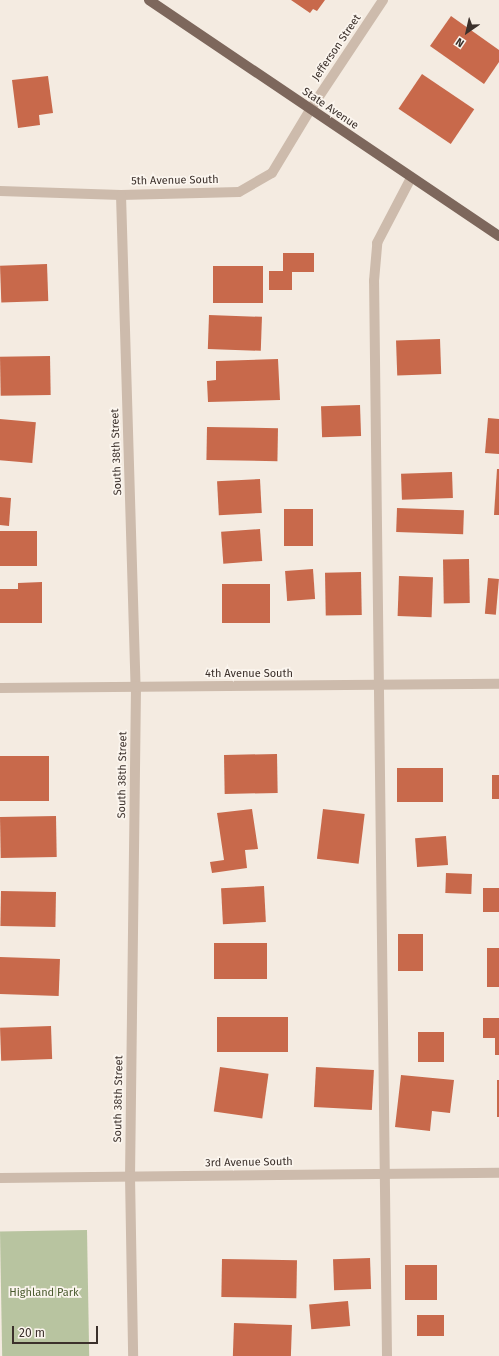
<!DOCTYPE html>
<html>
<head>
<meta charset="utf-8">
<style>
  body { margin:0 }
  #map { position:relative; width:499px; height:1356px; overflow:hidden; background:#f4ebe1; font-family:"Fira Sans",sans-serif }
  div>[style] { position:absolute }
  .green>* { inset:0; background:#b8c4a0; transform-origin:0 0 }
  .building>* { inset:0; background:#c8694b; transform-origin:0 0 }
  .minor>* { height:10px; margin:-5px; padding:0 5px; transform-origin:5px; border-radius:5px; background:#cdbbac }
  .major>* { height:10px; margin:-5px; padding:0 5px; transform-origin:5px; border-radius:5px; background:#7d675c }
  span { translate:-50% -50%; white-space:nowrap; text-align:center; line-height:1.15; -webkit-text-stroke:3.5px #fbf5ee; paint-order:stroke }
  .street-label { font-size:11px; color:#3b302b }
  .park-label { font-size:11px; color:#4a5a2e }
  .north { position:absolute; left:447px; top:12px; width:40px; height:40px; -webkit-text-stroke:3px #fbf5ee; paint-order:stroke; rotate:214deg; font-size:11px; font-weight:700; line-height:16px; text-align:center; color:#3b302b }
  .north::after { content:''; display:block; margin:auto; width:14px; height:18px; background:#3b302b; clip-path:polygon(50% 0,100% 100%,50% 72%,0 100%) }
  .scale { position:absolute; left:12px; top:1326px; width:86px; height:18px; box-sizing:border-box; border:2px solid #3b302b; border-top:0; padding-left:5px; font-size:12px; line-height:14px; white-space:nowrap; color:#3b302b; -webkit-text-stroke:3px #fbf5ee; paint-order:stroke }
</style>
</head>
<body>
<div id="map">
  <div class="green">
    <i style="left:87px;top:1230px;width:126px;height:87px;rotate:89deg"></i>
  </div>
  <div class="building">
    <i style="clip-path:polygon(291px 0,325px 0,317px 11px,313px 9px,310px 13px)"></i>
    <i style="clip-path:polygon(451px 16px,499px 50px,499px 62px,484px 84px,430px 46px)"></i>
    <i style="left:422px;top:74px;width:63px;height:42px;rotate:34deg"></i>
    <i style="clip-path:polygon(48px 76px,53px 113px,39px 115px,40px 125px,18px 128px,12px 80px)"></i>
    <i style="clip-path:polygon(283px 253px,314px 253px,314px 272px,292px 272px,292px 290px,269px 290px,269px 271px,283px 271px)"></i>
    <i style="left:47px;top:264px;width:37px;height:47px;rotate:88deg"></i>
    <i style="left:213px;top:266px;width:50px;height:37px"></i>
    <i style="left:209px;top:315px;width:53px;height:34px;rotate:2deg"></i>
    <i style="left:440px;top:339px;width:35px;height:44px;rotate:88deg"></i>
    <i style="left:50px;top:356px;width:39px;height:50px;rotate:89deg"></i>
    <i style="clip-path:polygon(278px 359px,280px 400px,208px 402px,207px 381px,216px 380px,216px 361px)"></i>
    <i style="left:360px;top:405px;width:31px;height:39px;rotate:88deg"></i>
    <i style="clip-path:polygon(488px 418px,499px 419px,499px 454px,485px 453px)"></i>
    <i style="left:0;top:419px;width:36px;height:41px;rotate:5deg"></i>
    <i style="left:207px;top:427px;width:71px;height:33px;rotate:1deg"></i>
    <i style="clip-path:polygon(497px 469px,499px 469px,499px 515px,494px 515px)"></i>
    <i style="left:452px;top:472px;width:26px;height:51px;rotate:88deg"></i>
    <i style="left:260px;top:479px;width:34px;height:43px;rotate:87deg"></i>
    <i style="clip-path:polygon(0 497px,11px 498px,9px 526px,0 525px)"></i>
    <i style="left:397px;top:508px;width:67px;height:24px;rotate:2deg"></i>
    <i style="left:284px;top:509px;width:29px;height:37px"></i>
    <i style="left:260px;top:529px;width:32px;height:39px;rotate:86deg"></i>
    <i style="left:37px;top:531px;width:35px;height:37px;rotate:90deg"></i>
    <i style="left:469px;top:559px;width:44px;height:26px;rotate:89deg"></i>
    <i style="left:313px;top:569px;width:30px;height:28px;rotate:86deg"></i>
    <i style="left:361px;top:572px;width:43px;height:36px;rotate:89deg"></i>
    <i style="left:399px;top:576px;width:34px;height:40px;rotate:2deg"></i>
    <i style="left:488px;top:578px;width:11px;height:36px;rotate:5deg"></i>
    <i style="clip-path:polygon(42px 582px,42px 623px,0 623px,0 589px,18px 589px,18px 583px)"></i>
    <i style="left:222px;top:584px;width:48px;height:39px"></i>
    <i style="left:277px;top:754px;width:39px;height:53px;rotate:89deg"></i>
    <i style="left:0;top:756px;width:49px;height:45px"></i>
    <i style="left:397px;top:768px;width:46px;height:34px"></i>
    <i style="left:492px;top:775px;width:7px;height:24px"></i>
    <i style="clip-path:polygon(252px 809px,258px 849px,245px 850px,247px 868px,212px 873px,210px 862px,224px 860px,217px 813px)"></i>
    <i style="left:323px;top:809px;width:42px;height:50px;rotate:7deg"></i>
    <i style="left:56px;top:816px;width:41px;height:56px;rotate:89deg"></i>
    <i style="left:446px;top:836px;width:29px;height:31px;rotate:86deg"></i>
    <i style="left:446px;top:873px;width:26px;height:20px;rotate:2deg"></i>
    <i style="left:264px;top:886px;width:36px;height:43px;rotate:87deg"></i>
    <i style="left:499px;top:888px;width:24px;height:16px;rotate:90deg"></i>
    <i style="left:1px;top:891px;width:55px;height:35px;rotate:1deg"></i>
    <i style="left:423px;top:934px;width:37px;height:25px;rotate:90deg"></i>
    <i style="left:214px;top:943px;width:53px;height:36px"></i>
    <i style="left:487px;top:948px;width:12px;height:39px"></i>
    <i style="left:0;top:957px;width:60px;height:37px;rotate:2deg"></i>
    <i style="left:217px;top:1017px;width:71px;height:35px"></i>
    <i style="clip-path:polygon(483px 1018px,499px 1018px,499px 1055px,495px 1055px,495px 1038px,483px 1038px)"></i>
    <i style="left:51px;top:1026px;width:33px;height:51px;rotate:88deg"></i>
    <i style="left:418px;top:1032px;width:26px;height:30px"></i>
    <i style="left:220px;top:1067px;width:49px;height:45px;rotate:8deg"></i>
    <i style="left:316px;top:1067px;width:58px;height:40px;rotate:3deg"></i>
    <i style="clip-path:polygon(401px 1075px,454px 1080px,450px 1113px,432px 1111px,430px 1131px,395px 1127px)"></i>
    <i style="left:497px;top:1080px;width:2px;height:37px"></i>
    <i style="left:370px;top:1258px;width:31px;height:37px;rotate:88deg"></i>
    <i style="left:222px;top:1259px;width:75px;height:38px;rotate:1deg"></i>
    <i style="left:405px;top:1265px;width:32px;height:35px"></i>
    <i style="left:348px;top:1301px;width:25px;height:39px;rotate:85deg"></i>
    <i style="left:417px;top:1315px;width:27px;height:21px"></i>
    <i style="left:234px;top:1323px;width:58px;height:33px;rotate:2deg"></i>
  </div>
  <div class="minor">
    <i style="left:0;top:191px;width:121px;rotate:1.9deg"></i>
    <i style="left:121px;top:195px;width:118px;rotate:-1.5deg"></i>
    <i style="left:239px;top:192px;width:38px;rotate:-30deg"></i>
    <i style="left:272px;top:173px;width:74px;rotate:-58.9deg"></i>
    <i style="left:310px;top:110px;width:132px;rotate:-56.4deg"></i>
    <i style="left:121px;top:195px;width:492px;rotate:88.3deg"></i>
    <i style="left:136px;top:687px;width:489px;rotate:90.7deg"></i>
    <i style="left:130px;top:1176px;width:180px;rotate:89deg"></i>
    <i style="left:0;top:688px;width:499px;rotate:-0.5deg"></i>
    <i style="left:0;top:1178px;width:499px;rotate:-0.6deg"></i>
    <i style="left:387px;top:1356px;width:1075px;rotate:-90.69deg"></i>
    <i style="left:374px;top:281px;width:38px;rotate:-85deg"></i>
    <i style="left:377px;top:243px;width:73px;rotate:-62.4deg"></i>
  </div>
  <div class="major">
    <i style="left:149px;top:0;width:422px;rotate:34deg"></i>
  </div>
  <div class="street-label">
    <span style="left:337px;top:48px;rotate:-56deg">Jefferson Street</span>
    <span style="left:330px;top:109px;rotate:34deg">State Avenue</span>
    <span style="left:175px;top:181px;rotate:-1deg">5th Avenue South</span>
    <span style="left:117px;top:452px;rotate:-92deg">South 38th Street</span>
    <span style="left:249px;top:674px">4th Avenue South</span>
    <span style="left:123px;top:775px;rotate:-89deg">South 38th Street</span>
    <span style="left:119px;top:1099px;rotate:-89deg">South 38th Street</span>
    <span style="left:249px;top:1163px;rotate:-1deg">3rd Avenue South</span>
  </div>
  <div class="park-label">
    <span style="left:44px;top:1293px">Highland Park</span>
  </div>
  <div class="north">N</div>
  <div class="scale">20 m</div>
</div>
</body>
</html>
